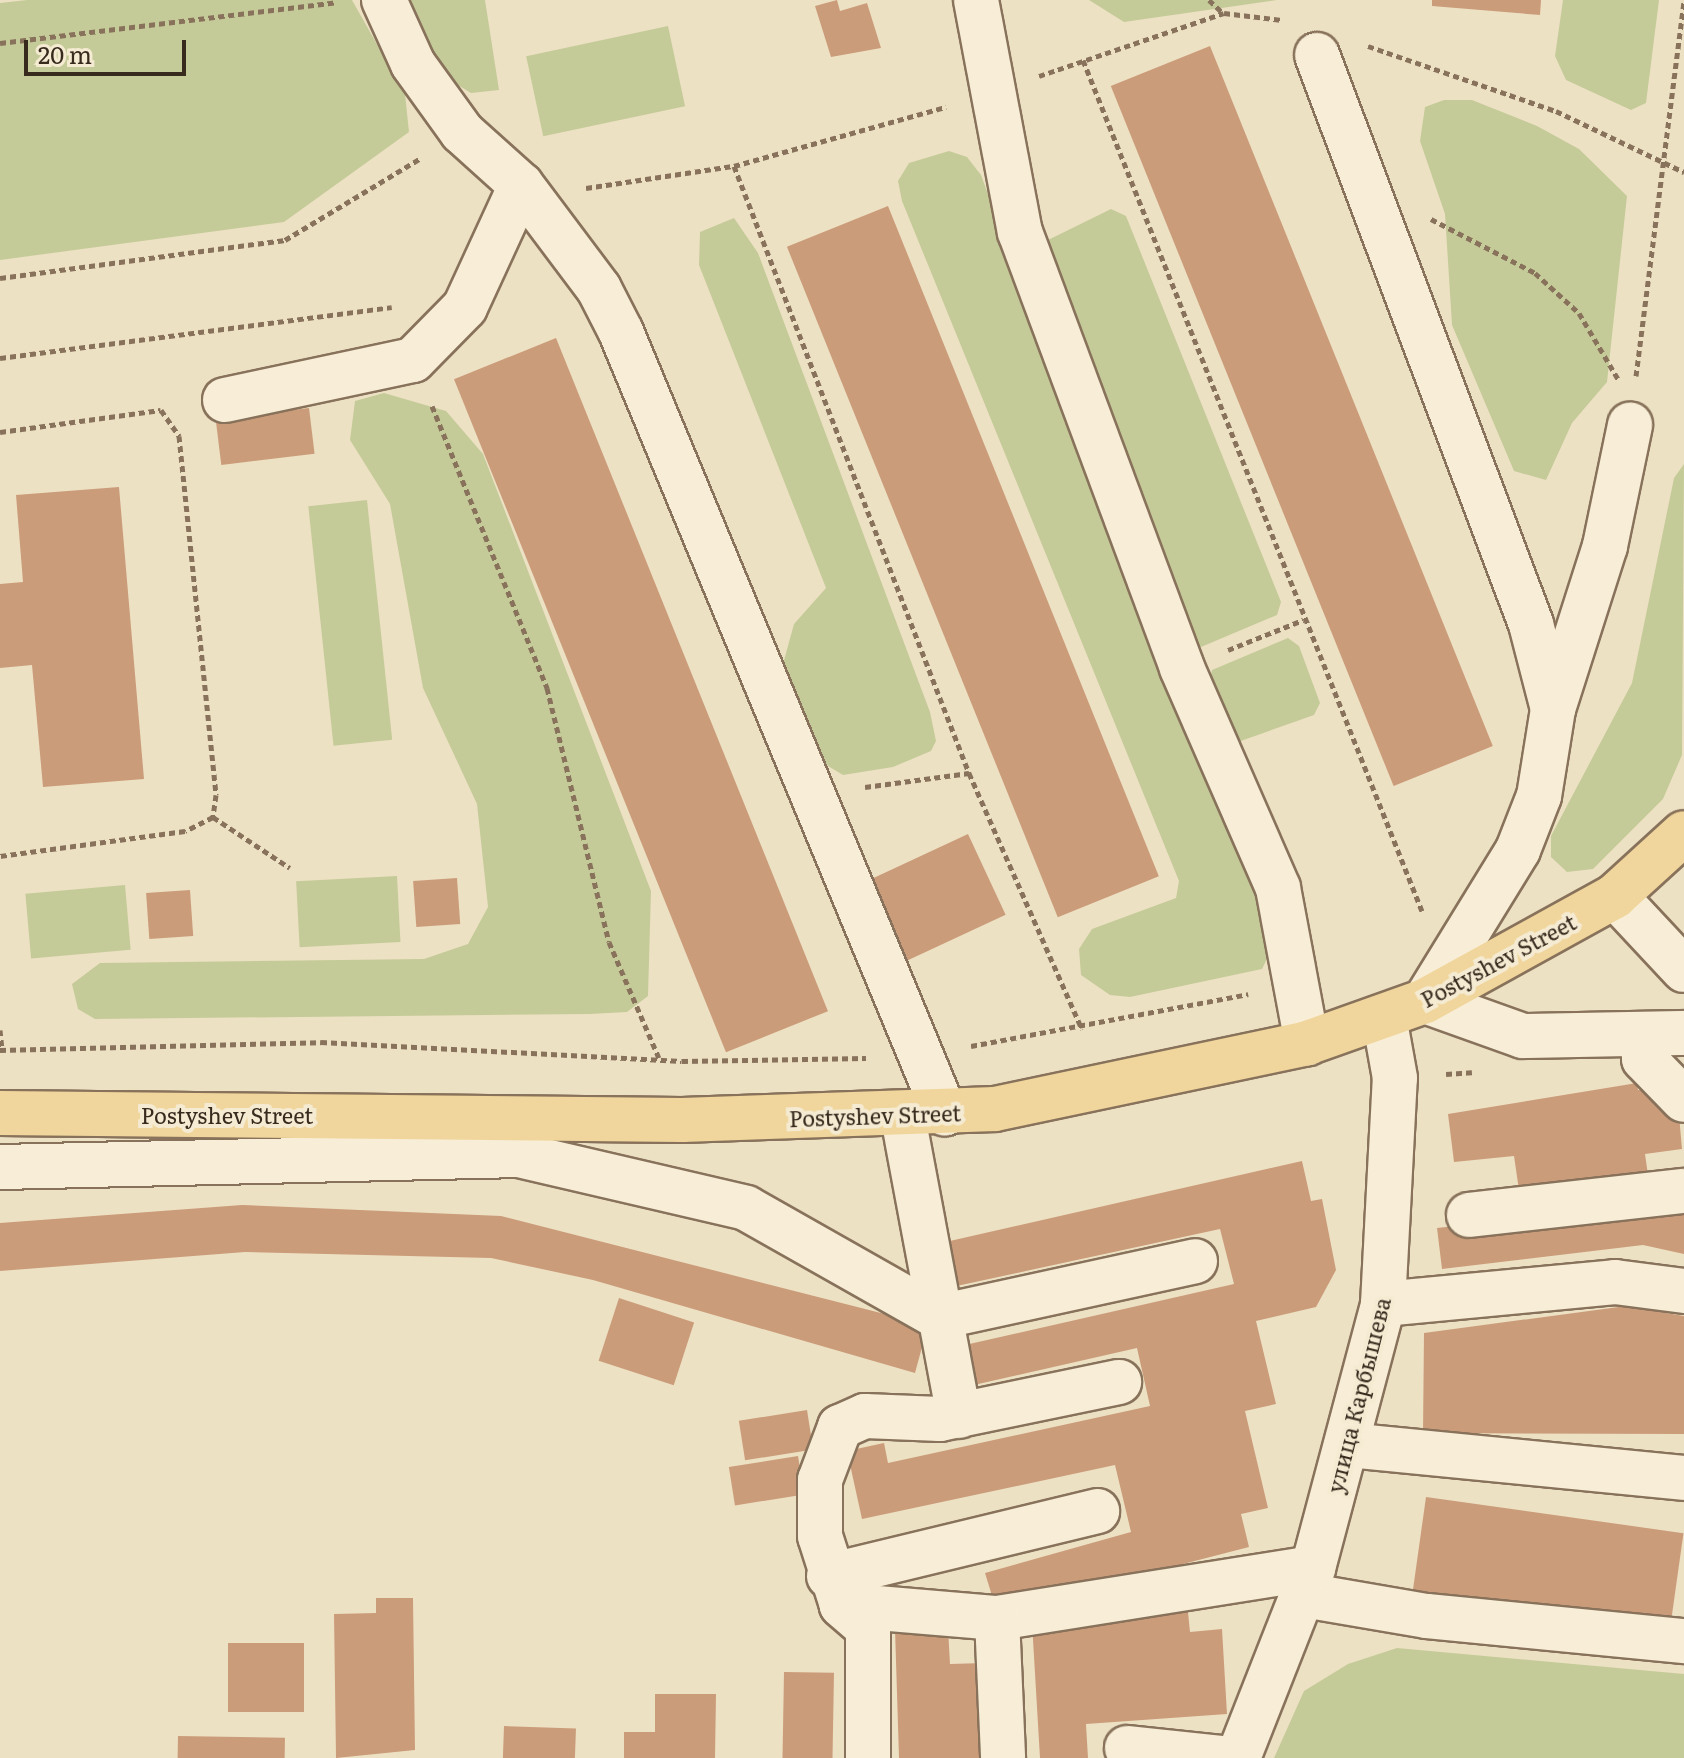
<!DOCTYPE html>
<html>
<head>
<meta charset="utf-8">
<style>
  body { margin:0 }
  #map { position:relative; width:1684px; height:1758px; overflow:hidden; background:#ede1c4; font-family:Literata,serif }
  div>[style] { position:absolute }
  .green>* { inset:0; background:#c5cb98; transform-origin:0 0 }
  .building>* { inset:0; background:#cb9c7a; transform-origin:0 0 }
  .path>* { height:5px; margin-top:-2.5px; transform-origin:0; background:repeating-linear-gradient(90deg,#88725b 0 6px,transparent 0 10px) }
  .roads { filter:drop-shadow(2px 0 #88725b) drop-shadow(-2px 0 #88725b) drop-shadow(0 2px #88725b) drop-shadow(0 -2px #88725b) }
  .minor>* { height:44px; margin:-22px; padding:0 22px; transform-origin:22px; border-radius:22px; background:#f8eed7 }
  .major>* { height:44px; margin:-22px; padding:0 22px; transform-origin:22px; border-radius:22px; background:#f0d69c }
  span { translate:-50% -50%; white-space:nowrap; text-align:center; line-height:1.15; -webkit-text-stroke:8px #f5ebd3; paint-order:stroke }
  .street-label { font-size:22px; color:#382b1e }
  .scale { position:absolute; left:24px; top:40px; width:162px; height:36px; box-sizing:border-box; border:4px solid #382b1e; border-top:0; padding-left:10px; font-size:24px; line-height:28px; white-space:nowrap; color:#382b1e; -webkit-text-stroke:6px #f5ebd3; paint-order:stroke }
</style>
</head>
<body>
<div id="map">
  <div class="green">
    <i style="clip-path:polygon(27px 0,352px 0,405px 94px,409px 132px,284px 222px,0 260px,0 3px)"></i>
    <i style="clip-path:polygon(409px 0,485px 0,499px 90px,471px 93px,443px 76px)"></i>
    <i style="clip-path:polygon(1089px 0,1277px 0,1124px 22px)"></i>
    <i style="clip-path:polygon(1563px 0,1659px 0,1646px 103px,1631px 110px,1566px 80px,1555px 56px)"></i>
    <i style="left:668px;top:26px;width:82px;height:145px;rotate:78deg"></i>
    <i style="clip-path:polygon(1444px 100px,1472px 100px,1537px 126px,1579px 149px,1627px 196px,1607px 382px,1572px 423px,1546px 480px,1514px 471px,1452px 325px,1445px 214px,1420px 141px,1425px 107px)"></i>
    <i style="clip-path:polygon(949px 151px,967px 157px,981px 175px,1164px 670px,1258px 892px,1271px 951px,1262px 969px,1130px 997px,1110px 995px,1081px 975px,1079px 949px,1092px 929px,1176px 898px,1179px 881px,902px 201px,898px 181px,909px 163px)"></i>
    <i style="clip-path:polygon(1111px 209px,1126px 216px,1281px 602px,1277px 615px,1201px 647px,1193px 644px,1044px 242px)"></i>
    <i style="clip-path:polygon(734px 218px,758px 253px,930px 712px,936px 741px,931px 751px,893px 767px,843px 775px,828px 766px,807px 737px,783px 664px,794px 624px,826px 588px,699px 265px,700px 232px)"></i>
    <i style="clip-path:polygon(384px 393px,446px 411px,483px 454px,651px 891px,648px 996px,627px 1012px,590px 1014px,95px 1019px,78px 1009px,72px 984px,100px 963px,424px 959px,468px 944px,488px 907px,477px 804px,423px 688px,390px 504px,350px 440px,355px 401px)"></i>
    <i style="clip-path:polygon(1684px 464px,1682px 755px,1663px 799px,1593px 869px,1567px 872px,1551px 857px,1551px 836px,1632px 683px,1674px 478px)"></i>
    <i style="left:367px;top:500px;width:241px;height:59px;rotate:84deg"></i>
    <i style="clip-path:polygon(1288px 638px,1299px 646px,1320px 703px,1314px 715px,1235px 743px,1209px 684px,1212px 670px)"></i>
    <i style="left:397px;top:876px;width:66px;height:101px;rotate:87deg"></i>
    <i style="left:125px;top:885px;width:65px;height:100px;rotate:85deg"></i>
    <i style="clip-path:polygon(1397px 1648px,1684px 1674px,1684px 1758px,1274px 1758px,1304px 1691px,1348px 1664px)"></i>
  </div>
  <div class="building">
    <i style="clip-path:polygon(837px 0,840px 11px,867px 3px,881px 48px,831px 57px,815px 6px)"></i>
    <i style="clip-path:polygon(1432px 0,1541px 0,1540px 15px,1432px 6px)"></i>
    <i style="left:1210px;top:46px;width:755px;height:107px;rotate:68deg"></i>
    <i style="left:888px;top:206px;width:723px;height:109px;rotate:68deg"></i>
    <i style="left:556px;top:338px;width:726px;height:110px;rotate:68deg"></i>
    <i style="left:309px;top:408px;width:46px;height:94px;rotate:83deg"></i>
    <i style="clip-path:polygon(119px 487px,144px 779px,43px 787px,32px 665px,0 668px,0 584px,23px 582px,16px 495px)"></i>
    <i style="left:968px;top:834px;width:89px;height:109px;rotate:65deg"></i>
    <i style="left:457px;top:878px;width:46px;height:44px;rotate:86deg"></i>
    <i style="left:190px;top:890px;width:46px;height:44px;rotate:86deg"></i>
    <i style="clip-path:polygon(1637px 1083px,1638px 1090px,1658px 1089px,1679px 1115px,1682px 1149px,1645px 1154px,1650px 1189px,1521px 1204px,1514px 1156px,1454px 1162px,1448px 1114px)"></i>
    <i style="clip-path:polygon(1302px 1161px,1311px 1201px,1322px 1199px,1336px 1270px,1316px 1307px,1256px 1321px,1276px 1404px,1245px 1411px,1268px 1508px,1241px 1514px,1249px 1547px,997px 1612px,985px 1573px,1131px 1532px,1115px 1465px,862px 1519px,847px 1451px,884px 1443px,888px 1463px,1150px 1406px,1137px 1348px,965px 1387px,956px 1347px,1234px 1284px,1220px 1229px,952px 1287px,941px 1243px)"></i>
    <i style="clip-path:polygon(242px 1205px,501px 1216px,928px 1325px,915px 1373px,593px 1280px,491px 1258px,245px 1252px,0 1271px,0 1223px)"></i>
    <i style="clip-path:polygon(1642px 1205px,1684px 1209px,1684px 1254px,1643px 1245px,1442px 1269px,1437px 1228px)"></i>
    <i style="left:619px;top:1298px;width:79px;height:66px;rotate:18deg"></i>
    <i style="clip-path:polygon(1626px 1306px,1684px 1316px,1684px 1434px,1423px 1433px,1424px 1333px)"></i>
    <i style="left:807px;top:1410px;width:40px;height:69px;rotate:81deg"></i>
    <i style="left:798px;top:1456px;width:39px;height:70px;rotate:81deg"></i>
    <i style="left:1426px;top:1497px;width:260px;height:95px;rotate:8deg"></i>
    <i style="clip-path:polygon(376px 1598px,413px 1598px,415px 1750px,336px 1758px,334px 1614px,376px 1613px)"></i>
    <i style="clip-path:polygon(1188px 1612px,1190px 1632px,1222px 1629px,1227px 1714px,1086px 1724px,1088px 1758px,1040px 1758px,1032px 1623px)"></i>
    <i style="clip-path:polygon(948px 1628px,950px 1664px,984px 1663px,987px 1758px,899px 1758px,895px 1629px)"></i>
    <i style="left:228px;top:1643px;width:76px;height:69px"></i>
    <i style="left:784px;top:1672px;width:50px;height:86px;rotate:1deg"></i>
    <i style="clip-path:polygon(655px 1694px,716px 1694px,715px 1758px,624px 1758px,624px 1732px,655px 1732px)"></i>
    <i style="left:504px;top:1726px;width:72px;height:32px;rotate:2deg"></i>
    <i style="left:178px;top:1736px;width:107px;height:22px;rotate:1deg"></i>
  </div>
  <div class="path">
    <i style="left:1209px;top:0;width:19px;rotate:43deg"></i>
    <i style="left:0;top:43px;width:339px;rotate:-6.9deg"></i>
    <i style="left:1368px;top:46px;width:199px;rotate:19.1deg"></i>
    <i style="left:1556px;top:111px;width:142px;rotate:25.5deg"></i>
    <i style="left:1083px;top:60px;width:916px;rotate:68.28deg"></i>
    <i style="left:1039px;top:76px;width:195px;rotate:-18.8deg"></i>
    <i style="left:1224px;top:13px;width:58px;rotate:6.9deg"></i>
    <i style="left:734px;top:166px;width:651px;rotate:68.84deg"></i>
    <i style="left:969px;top:773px;width:280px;rotate:66.2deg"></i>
    <i style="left:586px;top:188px;width:150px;rotate:-8.5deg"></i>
    <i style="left:734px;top:166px;width:220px;rotate:-15.6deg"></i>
    <i style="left:1431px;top:219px;width:117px;rotate:27.4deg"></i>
    <i style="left:1535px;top:273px;width:59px;rotate:42.3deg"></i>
    <i style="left:1579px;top:313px;width:77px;rotate:59.4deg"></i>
    <i style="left:0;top:278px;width:288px;rotate:-7.6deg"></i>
    <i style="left:285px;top:240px;width:159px;rotate:-31.1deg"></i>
    <i style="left:0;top:358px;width:395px;rotate:-7.4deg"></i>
    <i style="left:1636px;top:376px;width:379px;rotate:-82.7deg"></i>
    <i style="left:432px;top:406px;width:305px;rotate:67.8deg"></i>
    <i style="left:547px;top:688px;width:261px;rotate:76.3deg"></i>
    <i style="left:609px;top:942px;width:126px;rotate:66.7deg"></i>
    <i style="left:0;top:432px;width:162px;rotate:-7.8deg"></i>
    <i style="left:161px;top:410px;width:32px;rotate:55deg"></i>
    <i style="left:179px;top:436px;width:361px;rotate:84.1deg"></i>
    <i style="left:216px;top:795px;width:22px;rotate:98deg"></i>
    <i style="left:213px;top:817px;width:31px;rotate:153deg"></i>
    <i style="left:185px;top:831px;width:187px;rotate:172.3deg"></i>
    <i style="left:1228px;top:650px;width:81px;rotate:-21.8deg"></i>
    <i style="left:865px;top:787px;width:105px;rotate:-7.7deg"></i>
    <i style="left:213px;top:817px;width:92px;rotate:33.5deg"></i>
    <i style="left:0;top:1030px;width:20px;rotate:84deg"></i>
    <i style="left:971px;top:1046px;width:282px;rotate:-10.6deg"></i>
    <i style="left:0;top:1050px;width:321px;rotate:-1.4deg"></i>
    <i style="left:321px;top:1042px;width:361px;rotate:3deg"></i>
    <i style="left:682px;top:1061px;width:184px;rotate:-0.9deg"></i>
    <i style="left:1446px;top:1074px;width:26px;rotate:-4deg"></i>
  </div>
  <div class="roads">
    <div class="minor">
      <i style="left:384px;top:0;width:70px;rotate:65.6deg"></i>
      <i style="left:413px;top:64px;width:84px;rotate:54.2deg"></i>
      <i style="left:462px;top:132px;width:79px;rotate:41.9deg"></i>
      <i style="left:521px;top:185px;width:130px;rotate:53.1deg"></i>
      <i style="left:599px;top:289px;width:48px;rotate:62.9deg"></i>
      <i style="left:621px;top:332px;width:846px;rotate:67.49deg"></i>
      <i style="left:976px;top:0;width:236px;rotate:79.3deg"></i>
      <i style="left:1020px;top:232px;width:465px;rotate:69.6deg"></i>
      <i style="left:1182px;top:668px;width:240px;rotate:66.4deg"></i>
      <i style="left:1278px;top:888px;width:158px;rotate:79.4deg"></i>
      <i style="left:1317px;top:55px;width:608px;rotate:69.39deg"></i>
      <i style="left:1531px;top:624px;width:88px;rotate:75.5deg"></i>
      <i style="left:1553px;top:709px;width:88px;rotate:99.1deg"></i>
      <i style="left:1539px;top:796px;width:58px;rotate:111.3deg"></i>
      <i style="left:1518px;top:850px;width:177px;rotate:121.6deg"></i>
      <i style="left:1425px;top:1001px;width:104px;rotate:19.7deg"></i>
      <i style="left:1523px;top:1036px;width:161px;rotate:-1.1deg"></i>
      <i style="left:225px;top:400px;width:192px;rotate:-12deg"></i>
      <i style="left:413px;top:360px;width:74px;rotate:-45.5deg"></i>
      <i style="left:465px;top:307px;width:134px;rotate:-65.3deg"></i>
      <i style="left:1553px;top:709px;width:171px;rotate:-72.3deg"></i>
      <i style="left:1605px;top:546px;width:124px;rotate:-78.3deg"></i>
      <i style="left:1615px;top:896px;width:101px;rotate:47deg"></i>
      <i style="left:1642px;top:1034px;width:25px;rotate:85deg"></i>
      <i style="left:1644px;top:1059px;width:57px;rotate:45.7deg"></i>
      <i style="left:903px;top:1117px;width:304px;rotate:79.4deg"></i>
      <i style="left:0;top:1167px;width:519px;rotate:-1.32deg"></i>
      <i style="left:519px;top:1155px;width:233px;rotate:13.1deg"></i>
      <i style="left:746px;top:1208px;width:222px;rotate:29.5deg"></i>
      <i style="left:939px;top:1317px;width:262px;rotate:-12.3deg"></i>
      <i style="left:1469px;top:1215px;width:216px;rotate:-6.4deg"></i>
      <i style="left:1383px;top:1304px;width:233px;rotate:-5.4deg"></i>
      <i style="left:1615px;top:1282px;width:70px;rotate:7.4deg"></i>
      <i style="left:1348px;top:1445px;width:338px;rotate:5.6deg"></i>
      <i style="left:829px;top:1576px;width:276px;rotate:-13.6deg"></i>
      <i style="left:1304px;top:1595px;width:125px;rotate:9.7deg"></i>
      <i style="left:1427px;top:1616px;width:258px;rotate:5.6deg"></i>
      <i style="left:842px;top:1605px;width:156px;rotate:4.8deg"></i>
      <i style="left:997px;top:1618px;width:320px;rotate:-9deg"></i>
      <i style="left:997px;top:1618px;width:140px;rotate:87.5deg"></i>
      <i style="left:1127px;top:1748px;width:96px;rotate:6deg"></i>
      <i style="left:868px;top:1758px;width:130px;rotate:-90deg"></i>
      <i style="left:868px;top:1628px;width:35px;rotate:-139deg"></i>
      <i style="left:842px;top:1605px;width:72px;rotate:-107.7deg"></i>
      <i style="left:820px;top:1536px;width:56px;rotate:-90deg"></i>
      <i style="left:820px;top:1480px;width:57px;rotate:-69.3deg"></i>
      <i style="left:840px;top:1427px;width:27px;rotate:-24deg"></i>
      <i style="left:865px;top:1416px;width:75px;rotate:2.3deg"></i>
      <i style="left:940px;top:1419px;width:183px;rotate:-11.7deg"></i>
      <i style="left:1238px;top:1758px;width:204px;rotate:-68.5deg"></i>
      <i style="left:1313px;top:1568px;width:273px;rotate:-75.1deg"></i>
      <i style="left:1383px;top:1304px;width:226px;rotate:-87deg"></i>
      <i style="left:1395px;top:1078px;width:62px;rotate:-100.2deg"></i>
    </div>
    <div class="major">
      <i style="left:0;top:1113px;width:682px;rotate:0.59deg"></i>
      <i style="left:682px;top:1120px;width:313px;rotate:-2deg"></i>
      <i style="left:995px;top:1109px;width:319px;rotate:-11.9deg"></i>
      <i style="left:1307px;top:1043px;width:125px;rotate:-19.6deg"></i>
      <i style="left:1425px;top:1001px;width:217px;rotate:-28.9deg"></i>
      <i style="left:1615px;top:896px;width:93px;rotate:-42.4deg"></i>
    </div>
  </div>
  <div class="street-label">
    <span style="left:1498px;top:960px;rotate:-28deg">Postyshev Street</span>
    <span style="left:227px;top:1115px">Postyshev Street</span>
    <span style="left:875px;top:1115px;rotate:-2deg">Postyshev Street</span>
    <span style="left:1358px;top:1395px;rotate:-76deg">улица Карбышева</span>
  </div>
  <div class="scale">20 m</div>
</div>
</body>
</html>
